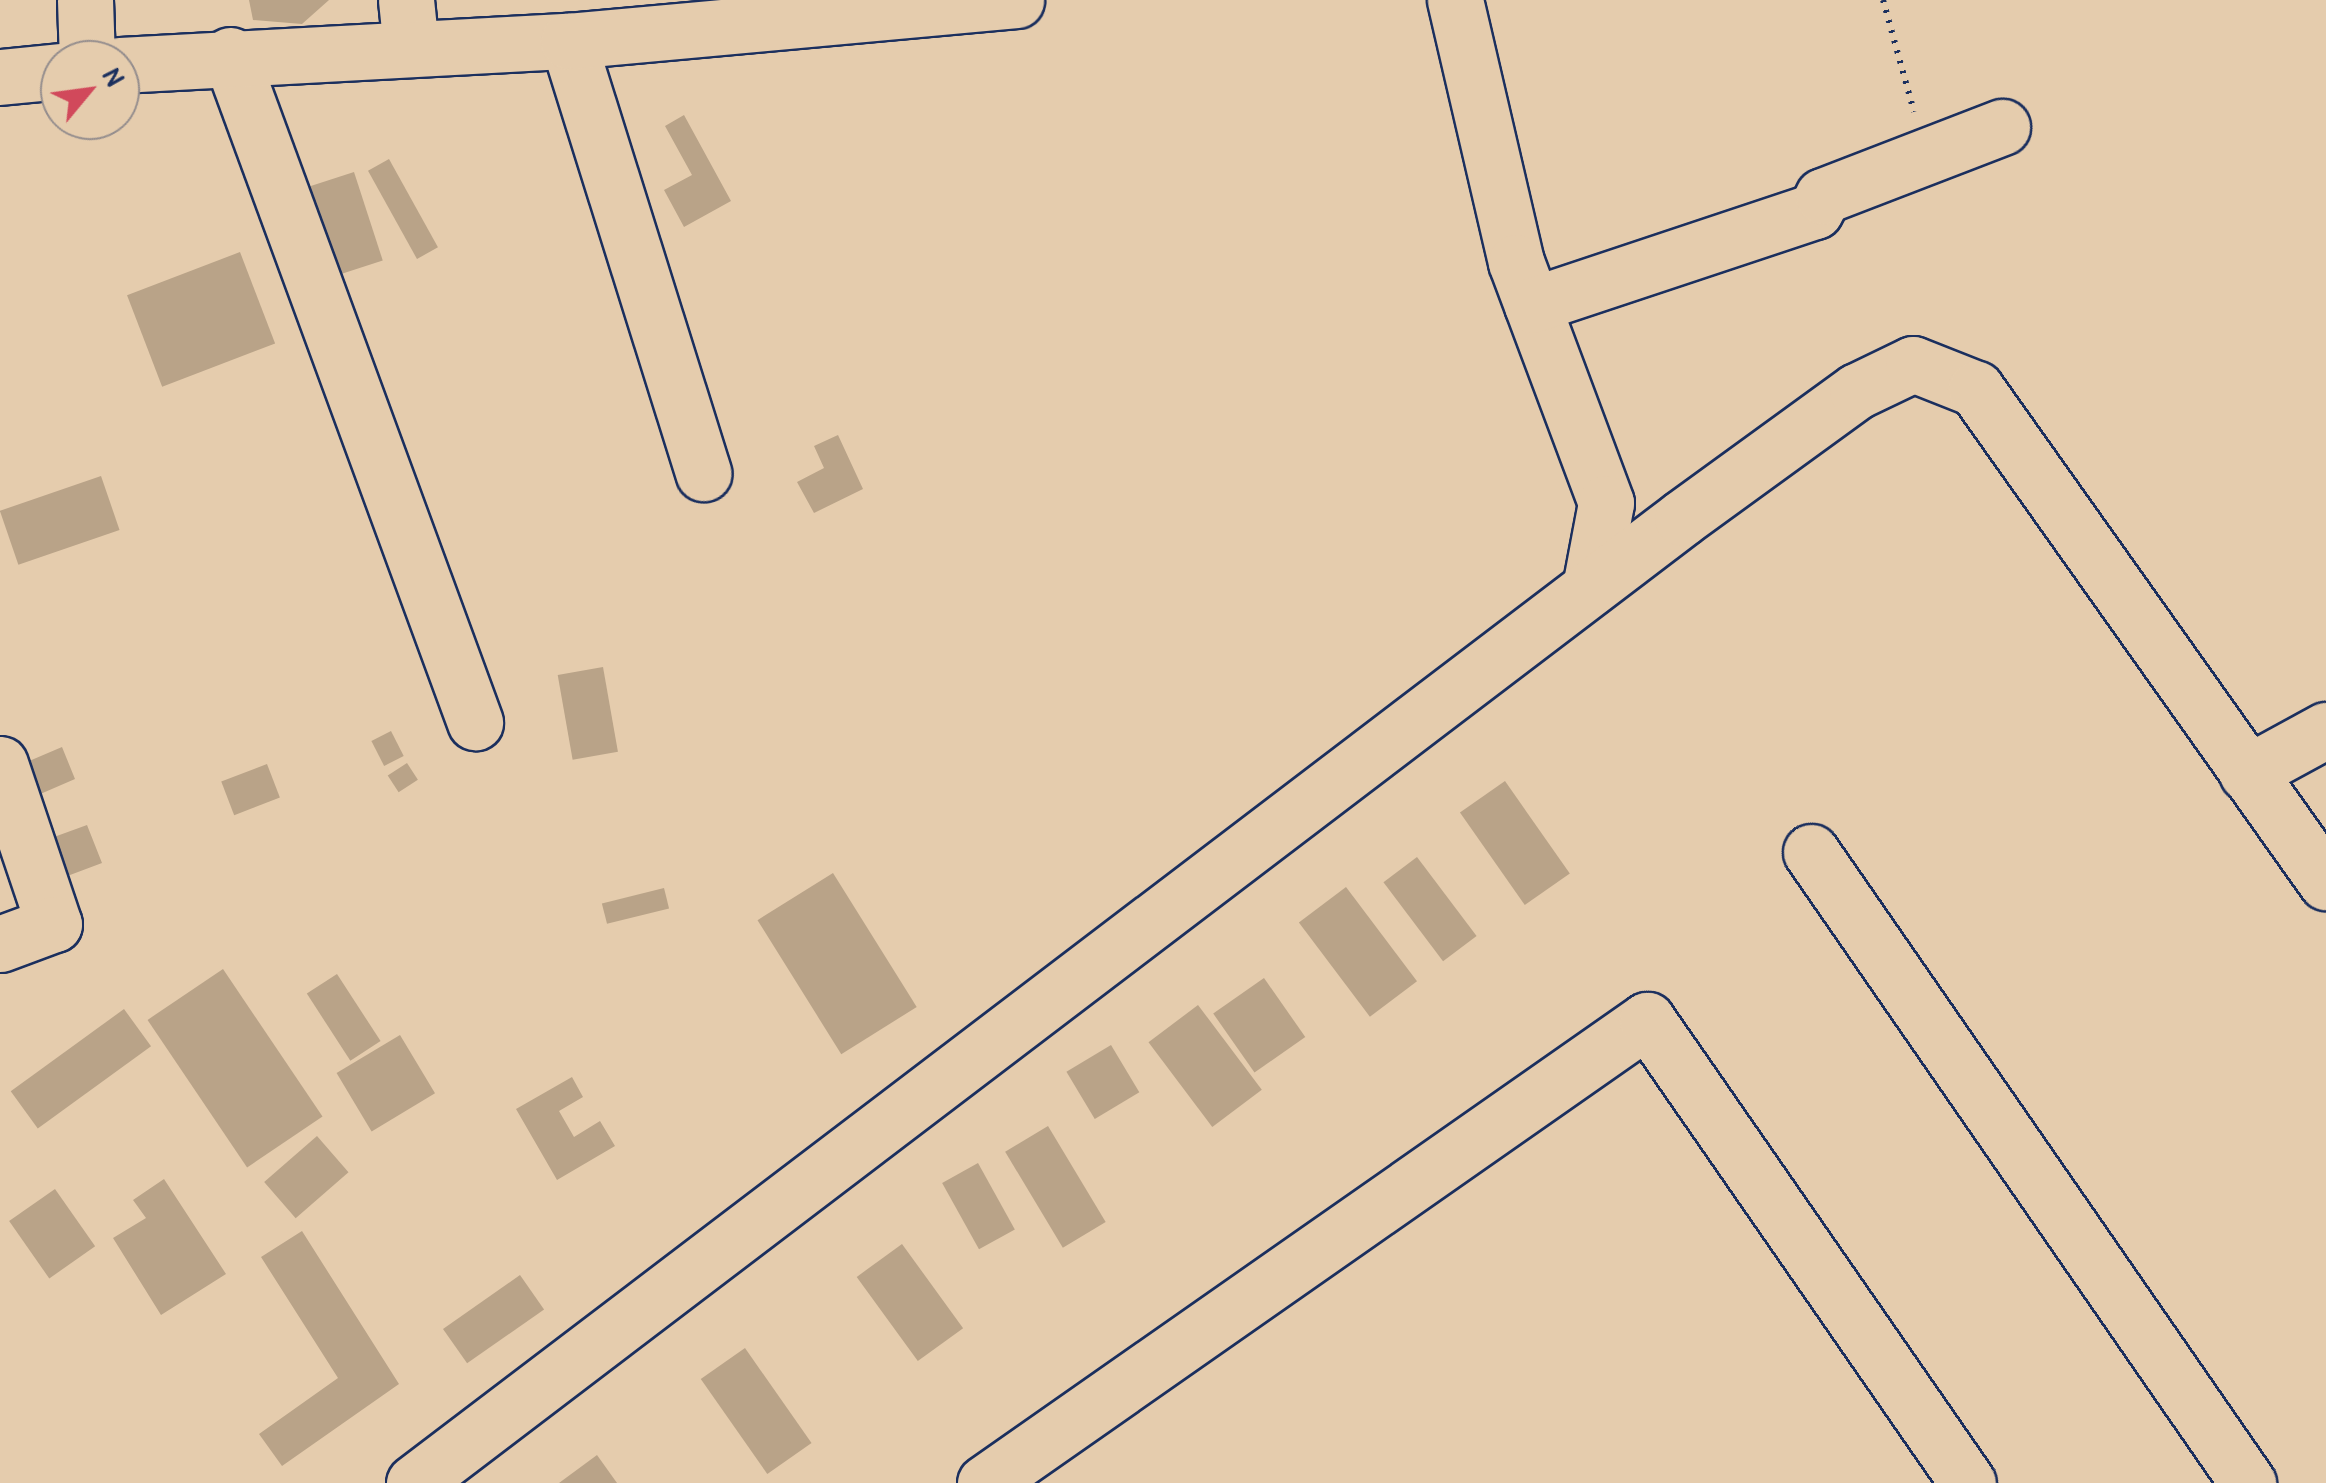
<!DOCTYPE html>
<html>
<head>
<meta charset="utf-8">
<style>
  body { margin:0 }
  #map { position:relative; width:2326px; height:1483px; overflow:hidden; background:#e5ccad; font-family:"Patrick Hand",sans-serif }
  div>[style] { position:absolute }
  .building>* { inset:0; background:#b9a388; transform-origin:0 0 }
  .path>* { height:6px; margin-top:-3px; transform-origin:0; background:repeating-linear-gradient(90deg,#1b2f5e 0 2.5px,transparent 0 10.5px) }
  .roads { filter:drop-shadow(2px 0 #1b2f5e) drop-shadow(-2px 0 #1b2f5e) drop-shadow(0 2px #1b2f5e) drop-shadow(0 -2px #1b2f5e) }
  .minor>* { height:55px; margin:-27.5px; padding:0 27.5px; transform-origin:27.5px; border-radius:27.5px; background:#e5ccad }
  span { translate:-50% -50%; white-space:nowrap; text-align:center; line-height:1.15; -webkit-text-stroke:10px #e5ccad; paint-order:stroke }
  .north { position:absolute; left:40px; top:40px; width:100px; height:100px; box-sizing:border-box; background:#e5ccad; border:2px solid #948d8d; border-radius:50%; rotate:61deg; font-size:28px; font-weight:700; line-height:40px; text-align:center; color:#1b2f5e }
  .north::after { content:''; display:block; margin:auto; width:35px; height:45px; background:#d1495b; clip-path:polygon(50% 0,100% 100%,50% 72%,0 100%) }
</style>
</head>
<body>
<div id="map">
  <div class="building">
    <i style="clip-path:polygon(249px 0,329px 0,302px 24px,253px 20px)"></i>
    <i style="clip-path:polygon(684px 115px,731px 201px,684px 227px,664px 190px,692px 175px,665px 126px)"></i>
    <i style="left:389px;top:159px;width:101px;height:24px;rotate:61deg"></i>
    <i style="left:354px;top:172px;width:93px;height:73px;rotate:72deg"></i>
    <i style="left:240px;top:252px;width:98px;height:121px;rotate:69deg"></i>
    <i style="clip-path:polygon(838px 435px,863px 489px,814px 513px,797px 482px,824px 468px,814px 446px)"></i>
    <i style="left:101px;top:476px;width:57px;height:107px;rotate:71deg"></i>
    <i style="left:603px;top:667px;width:86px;height:46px;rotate:80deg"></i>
    <i style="left:391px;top:731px;width:28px;height:22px;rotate:63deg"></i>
    <i style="clip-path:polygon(62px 747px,75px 779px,38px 795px,54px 837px,87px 825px,102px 863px,46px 884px,1px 773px)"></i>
    <i style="left:407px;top:763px;width:20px;height:23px;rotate:57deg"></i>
    <i style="left:267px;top:764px;width:36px;height:49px;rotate:69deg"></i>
    <i style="left:1505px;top:781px;width:113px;height:55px;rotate:55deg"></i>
    <i style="left:1417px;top:857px;width:99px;height:42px;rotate:53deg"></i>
    <i style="left:833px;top:873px;width:158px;height:89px;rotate:58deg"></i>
    <i style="left:1346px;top:887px;width:118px;height:59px;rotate:53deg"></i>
    <i style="left:664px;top:888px;width:21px;height:64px;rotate:76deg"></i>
    <i style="left:223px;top:969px;width:178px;height:91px;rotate:56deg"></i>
    <i style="left:337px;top:974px;width:80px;height:36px;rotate:57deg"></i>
    <i style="left:1264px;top:978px;width:72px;height:62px;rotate:55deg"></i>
    <i style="left:1198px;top:1005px;width:106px;height:62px;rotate:53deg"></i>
    <i style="left:124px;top:1009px;width:46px;height:140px;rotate:54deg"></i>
    <i style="left:400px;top:1035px;width:68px;height:74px;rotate:59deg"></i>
    <i style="left:1111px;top:1045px;width:55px;height:52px;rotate:59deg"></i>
    <i style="clip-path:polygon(572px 1077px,583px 1097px,559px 1111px,574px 1137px,600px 1121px,615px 1146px,557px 1180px,516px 1109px)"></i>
    <i style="left:1048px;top:1126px;width:112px;height:50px;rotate:59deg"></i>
    <i style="left:317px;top:1136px;width:48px;height:70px;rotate:49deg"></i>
    <i style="left:978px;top:1163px;width:76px;height:41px;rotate:61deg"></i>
    <i style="clip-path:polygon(164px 1179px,226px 1274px,161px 1315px,113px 1238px,146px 1218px,133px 1200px)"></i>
    <i style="left:55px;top:1189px;width:70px;height:56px;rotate:55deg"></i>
    <i style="clip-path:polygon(302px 1231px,399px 1384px,282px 1466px,259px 1434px,338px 1378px,261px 1257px)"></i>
    <i style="left:902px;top:1244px;width:104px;height:56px;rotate:54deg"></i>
    <i style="left:520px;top:1275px;width:42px;height:94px;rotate:55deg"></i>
    <i style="left:745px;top:1348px;width:116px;height:54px;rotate:55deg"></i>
    <i style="clip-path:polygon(597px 1455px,617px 1483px,559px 1483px)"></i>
  </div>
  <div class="path">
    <i style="left:1883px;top:0;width:116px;rotate:74.5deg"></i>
  </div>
  <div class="roads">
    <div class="minor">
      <i style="left:85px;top:0;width:60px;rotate:88.1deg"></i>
      <i style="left:406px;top:0;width:48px;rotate:84.1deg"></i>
      <i style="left:1455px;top:0;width:269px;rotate:76.9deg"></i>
      <i style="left:1516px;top:262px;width:257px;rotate:69.5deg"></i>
      <i style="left:1606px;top:503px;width:86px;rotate:100.7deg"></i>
      <i style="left:568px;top:41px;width:453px;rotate:72.6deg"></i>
      <i style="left:230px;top:55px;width:711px;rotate:69.83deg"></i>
      <i style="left:120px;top:65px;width:449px;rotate:-3.1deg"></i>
      <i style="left:568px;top:41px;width:450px;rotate:-5.2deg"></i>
      <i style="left:0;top:77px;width:60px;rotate:-5.7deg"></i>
      <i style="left:1532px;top:305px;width:298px;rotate:-18.4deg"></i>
      <i style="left:1815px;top:211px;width:17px;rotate:-62deg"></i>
      <i style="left:1823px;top:196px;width:192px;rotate:-21.1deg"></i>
      <i style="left:0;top:764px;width:169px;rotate:71.4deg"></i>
      <i style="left:54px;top:924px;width:58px;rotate:159.7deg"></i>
      <i style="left:2247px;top:773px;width:90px;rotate:-28.6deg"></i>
      <i style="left:1811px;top:852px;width:768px;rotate:55.3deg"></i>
      <i style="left:414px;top:1483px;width:1593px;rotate:-37.27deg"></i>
      <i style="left:1682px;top:518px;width:216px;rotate:-36deg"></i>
      <i style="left:1857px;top:391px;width:62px;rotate:-25.7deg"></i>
      <i style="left:1913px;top:364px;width:68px;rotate:21.6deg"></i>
      <i style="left:1976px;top:389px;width:605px;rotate:54.63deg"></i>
      <i style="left:985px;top:1483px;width:808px;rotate:-34.97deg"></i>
      <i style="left:1647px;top:1020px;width:563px;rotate:55.27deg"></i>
    </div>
  </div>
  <div class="north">N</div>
</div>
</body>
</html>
